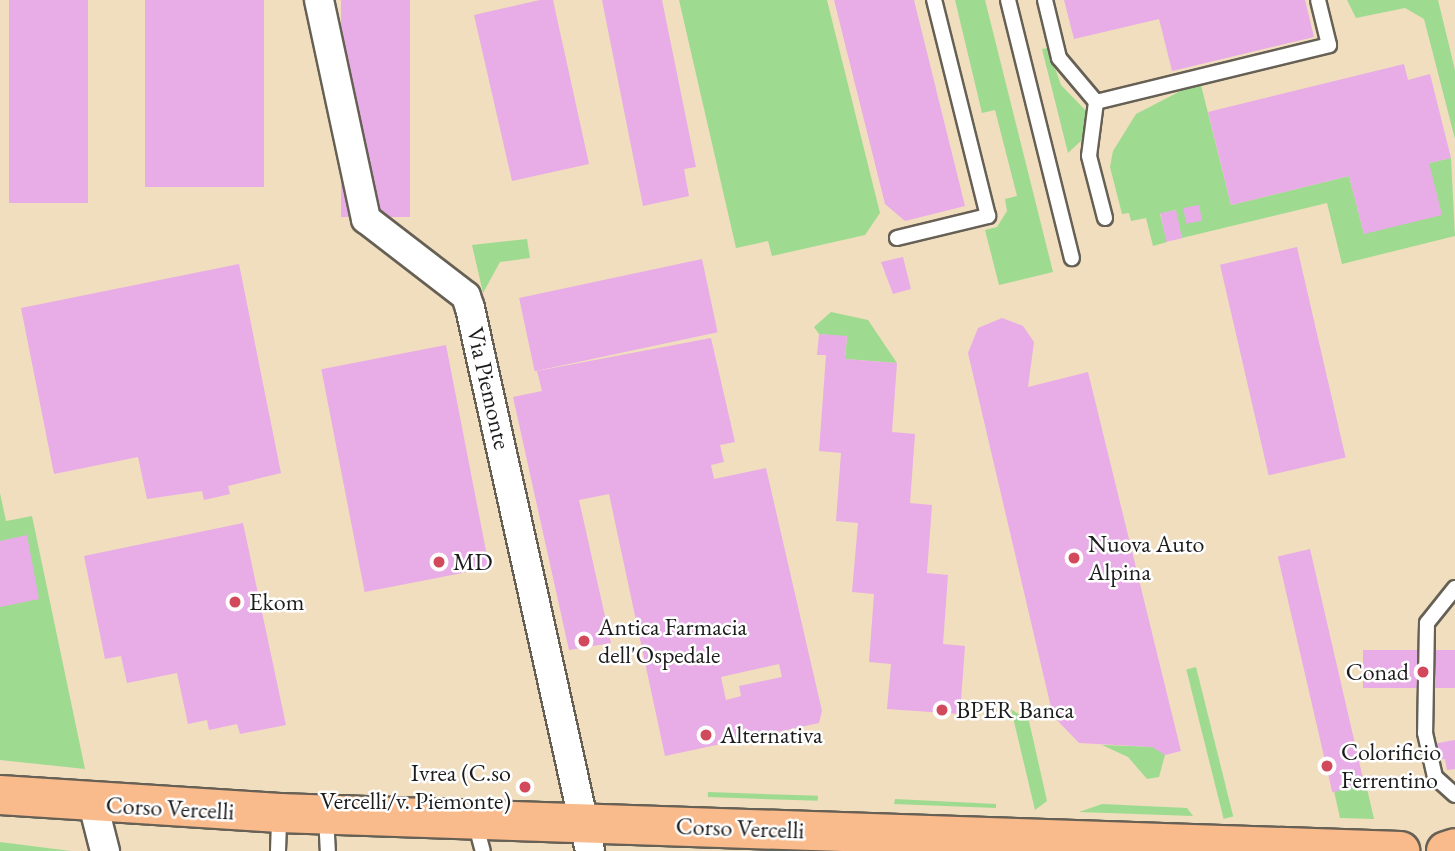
<!DOCTYPE html>
<html>
<head>
<meta charset="utf-8">
<style>
  body { margin:0 }
  #map { position:relative; width:1455px; height:851px; overflow:hidden; background:#f0debf; font-family:"EB Garamond",serif }
  div>[style] { position:absolute }
  .green>* { inset:0; background:#9edb90; transform-origin:0 0 }
  .building>* { inset:0; background:#e8ace7; transform-origin:0 0 }
  .roads { filter:drop-shadow(2px 0 #666055) drop-shadow(-2px 0 #666055) drop-shadow(0 2px #666055) drop-shadow(0 -2px #666055) }
  .lane>* { height:14px; margin:-7px; padding:0 7px; transform-origin:7px; border-radius:7px; background:#fff }
  .street>* { height:28px; margin:-14px; padding:0 14px; transform-origin:14px; border-radius:14px; background:#fff }
  .primary>* { height:38px; margin:-19px; padding:0 19px; transform-origin:19px; border-radius:19px; background:#fabb8c }
  .dots>* { width:19px; height:19px; translate:-50% -50%; box-sizing:border-box; border:4px solid #fff; border-radius:50% }
  span { translate:-50% -50%; white-space:nowrap; text-align:center; line-height:1.15; -webkit-text-stroke:5px #fff; paint-order:stroke }
  .street-label { font-size:24px; color:#1c1c1c }
  .poi-label { font-size:24px; color:#1c1c1c }
  .left { translate:0 -50%; text-align:left }
  .right { translate:-100% -50%; text-align:right }
</style>
</head>
<body>
<div id="map">
  <div class="green">
    <i style="clip-path:polygon(679px 0,827px 0,880px 213px,865px 235px,772px 256px,768px 241px,736px 248px)"></i>
    <i style="clip-path:polygon(955px 0,985px 0,1053px 272px,999px 285px,985px 230px,997px 227px,1007px 211px,1005px 199px,1017px 196px,995px 110px,982px 113px)"></i>
    <i style="clip-path:polygon(1347px 0,1438px 0,1455px 70px,1455px 139px,1424px 19px,1405px 8px,1356px 18px)"></i>
    <i style="clip-path:polygon(1048px 48px,1061px 85px,1087px 112px,1083px 139px,1068px 153px,1042px 49px)"></i>
    <i style="clip-path:polygon(1200px 81px,1231px 205px,1349px 176px,1364px 234px,1429px 163px,1451px 158px,1455px 236px,1342px 264px,1327px 203px,1182px 238px,1175px 210px,1160px 214px,1167px 242px,1153px 246px,1146px 218px,1131px 221px,1129px 213px,1122px 214px,1110px 167px,1113px 151px,1136px 114px)"></i>
    <i style="clip-path:polygon(527px 239px,530px 258px,500px 262px,483px 293px,472px 245px)"></i>
    <i style="clip-path:polygon(831px 312px,868px 320px,897px 363px,845px 359px,847px 337px,819px 334px,814px 327px)"></i>
    <i style="clip-path:polygon(0 493px,6px 521px,32px 516px,85px 769px,0 760px)"></i>
    <i style="left:1196px;top:667px;width:154px;height:10px;rotate:76deg"></i>
    <i style="clip-path:polygon(1011px 709px,1029px 721px,1047px 801px,1035px 810px)"></i>
    <i style="clip-path:polygon(1102px 745px,1157px 747px,1165px 755px,1159px 777px,1147px 779px,1128px 757px)"></i>
    <i style="clip-path:polygon(1366px 784px,1374px 819px,1340px 818px,1334px 791px)"></i>
    <i style="left:708px;top:792px;width:110px;height:5px;rotate:2deg"></i>
    <i style="clip-path:polygon(895px 799px,996px 804px,996px 808px,894px 804px)"></i>
    <i style="clip-path:polygon(1102px 804px,1187px 808px,1193px 816px,1079px 812px)"></i>
    <i style="clip-path:polygon(0 842px,71px 851px,0 851px)"></i>
  </div>
  <div class="building">
    <i style="left:9px;top:0;width:79px;height:203px"></i>
    <i style="left:145px;top:0;width:119px;height:187px"></i>
    <i style="left:341px;top:0;width:69px;height:217px"></i>
    <i style="clip-path:polygon(540px 0,553px 0,589px 164px,512px 181px,474px 15px)"></i>
    <i style="clip-path:polygon(602px 0,662px 0,696px 167px,684px 169px,689px 196px,643px 206px)"></i>
    <i style="clip-path:polygon(834px 0,914px 0,965px 206px,905px 221px,885px 204px)"></i>
    <i style="clip-path:polygon(1064px 0,1305px 0,1314px 37px,1172px 71px,1159px 19px,1074px 39px)"></i>
    <i style="clip-path:polygon(1404px 64px,1408px 80px,1430px 74px,1451px 158px,1429px 163px,1442px 215px,1364px 234px,1349px 176px,1231px 205px,1208px 112px)"></i>
    <i style="left:1199px;top:205px;width:16px;height:16px;rotate:79deg"></i>
    <i style="left:1176px;top:210px;width:29px;height:16px;rotate:78deg"></i>
    <i style="left:1297px;top:247px;width:216px;height:79px;rotate:77deg"></i>
    <i style="clip-path:polygon(903px 257px,911px 289px,893px 294px,881px 262px)"></i>
    <i style="left:702px;top:259px;width:75px;height:187px;rotate:78deg"></i>
    <i style="clip-path:polygon(239px 264px,281px 473px,228px 486px,230px 494px,204px 500px,202px 491px,147px 499px,138px 457px,54px 474px,21px 308px)"></i>
    <i style="clip-path:polygon(1002px 318px,1023px 326px,1034px 342px,1028px 387px,1088px 372px,1181px 751px,1165px 755px,1152px 747px,1079px 743px,1053px 716px,968px 353px,978px 328px)"></i>
    <i style="clip-path:polygon(819px 334px,847px 336px,845px 359px,897px 363px,892px 432px,915px 434px,910px 503px,932px 505px,927px 573px,948px 575px,943px 644px,965px 646px,960px 714px,887px 709px,891px 664px,869px 662px,874px 594px,852px 592px,858px 523px,836px 521px,841px 453px,819px 451px,826px 355px,817px 355px)"></i>
    <i style="clip-path:polygon(evenodd,711px 338px,735px 442px,720px 445px,724px 462px,711px 465px,714px 479px,766px 468px,822px 711px,819px 723px,665px 756px,609px 494px,579px 500px,611px 643px,569px 650px,513px 397px,542px 391px,537px 371px,711px 338px,779px 664px,782px 677px,739px 686px,741px 696px,726px 700px,721px 677px,779px 664px)"></i>
    <i style="left:446px;top:345px;width:227px;height:127px;rotate:79deg"></i>
    <i style="clip-path:polygon(243px 523px,286px 725px,240px 734px,237px 724px,209px 730px,207px 720px,188px 724px,177px 673px,127px 683px,121px 656px,105px 659px,84px 556px)"></i>
    <i style="clip-path:polygon(27px 535px,39px 599px,0 607px,0 541px)"></i>
    <i style="left:1310px;top:549px;width:242px;height:33px;rotate:77deg"></i>
    <i style="left:1455px;top:650px;width:38px;height:92px;rotate:90deg"></i>
    <i style="clip-path:polygon(1455px 740px,1455px 769px,1447px 770px,1445px 759px,1435px 760px,1432px 744px)"></i>
  </div>
  <div class="roads">
    <div class="lane">
      <i style="left:1008px;top:0;width:266px;rotate:76.1deg"></i>
      <i style="left:1045px;top:0;width:60px;rotate:76.4deg"></i>
      <i style="left:1059px;top:58px;width:57px;rotate:49.9deg"></i>
      <i style="left:1096px;top:102px;width:240px;rotate:-13.7deg"></i>
      <i style="left:1329px;top:45px;width:46px;rotate:-103.7deg"></i>
      <i style="left:1096px;top:102px;width:54px;rotate:97.4deg"></i>
      <i style="left:1089px;top:156px;width:64px;rotate:75.5deg"></i>
      <i style="left:897px;top:238px;width:94px;rotate:-13.6deg"></i>
      <i style="left:988px;top:216px;width:223px;rotate:-104deg"></i>
      <i style="left:1455px;top:588px;width:45px;rotate:128.7deg"></i>
      <i style="left:1427px;top:623px;width:110px;rotate:91deg"></i>
      <i style="left:1425px;top:733px;width:45px;rotate:77.2deg"></i>
      <i style="left:1435px;top:777px;width:27px;rotate:42deg"></i>
      <i style="left:326px;top:816px;width:35px;rotate:87deg"></i>
      <i style="left:475px;top:822px;width:30px;rotate:75deg"></i>
      <i style="left:278px;top:851px;width:37px;rotate:-88deg"></i>
    </div>
    <div class="street">
      <i style="left:319px;top:0;width:224px;rotate:77.9deg"></i>
      <i style="left:366px;top:219px;width:126px;rotate:37.6deg"></i>
      <i style="left:466px;top:296px;width:13px;rotate:72deg"></i>
      <i style="left:470px;top:308px;width:556px;rotate:77.54deg"></i>
      <i style="left:93px;top:804px;width:49px;rotate:75.7deg"></i>
    </div>
    <div class="primary">
      <i style="left:0;top:795px;width:280px;rotate:3.7deg"></i>
      <i style="left:279px;top:813px;width:1122px;rotate:1.94deg"></i>
      <i style="left:1446px;top:851px;width:9px;rotate:-18deg"></i>
    </div>
  </div>
  <div class="dots">
    <i style="left:1074px;top:558px;background:#d1495b"></i>
    <i style="left:439px;top:562px;background:#d1495b"></i>
    <i style="left:235px;top:602px;background:#d1495b"></i>
    <i style="left:584px;top:641px;background:#d1495b"></i>
    <i style="left:1423px;top:672px;background:#d1495b"></i>
    <i style="left:942px;top:710px;background:#d1495b"></i>
    <i style="left:706px;top:735px;background:#d1495b"></i>
    <i style="left:1327px;top:766px;background:#d1495b"></i>
    <i style="left:525px;top:787px;background:#d1495b"></i>
  </div>
  <div class="street-label">
    <span style="left:489px;top:388px;rotate:77deg">Via Piemonte</span>
    <span style="left:170px;top:808px;rotate:3deg">Corso Vercelli</span>
    <span style="left:740px;top:828px;rotate:2deg">Corso Vercelli</span>
  </div>
  <div class="poi-label">
    <span class="left" style="left:1088px;top:558px">Nuova Auto<br>Alpina</span>
    <span class="left" style="left:453px;top:562px">MD</span>
    <span class="left" style="left:249px;top:602px">Ekom</span>
    <span class="left" style="left:598px;top:641px">Antica Farmacia<br>dell'Ospedale</span>
    <span class="right" style="left:1409px;top:672px">Conad</span>
    <span class="left" style="left:956px;top:710px">BPER Banca</span>
    <span class="left" style="left:720px;top:735px">Alternativa</span>
    <span class="left" style="left:1341px;top:766px">Colorificio<br>Ferrentino</span>
    <span class="right" style="left:511px;top:787px">Ivrea (C.so<br>Vercelli/v. Piemonte)</span>
  </div>
</div>
</body>
</html>
